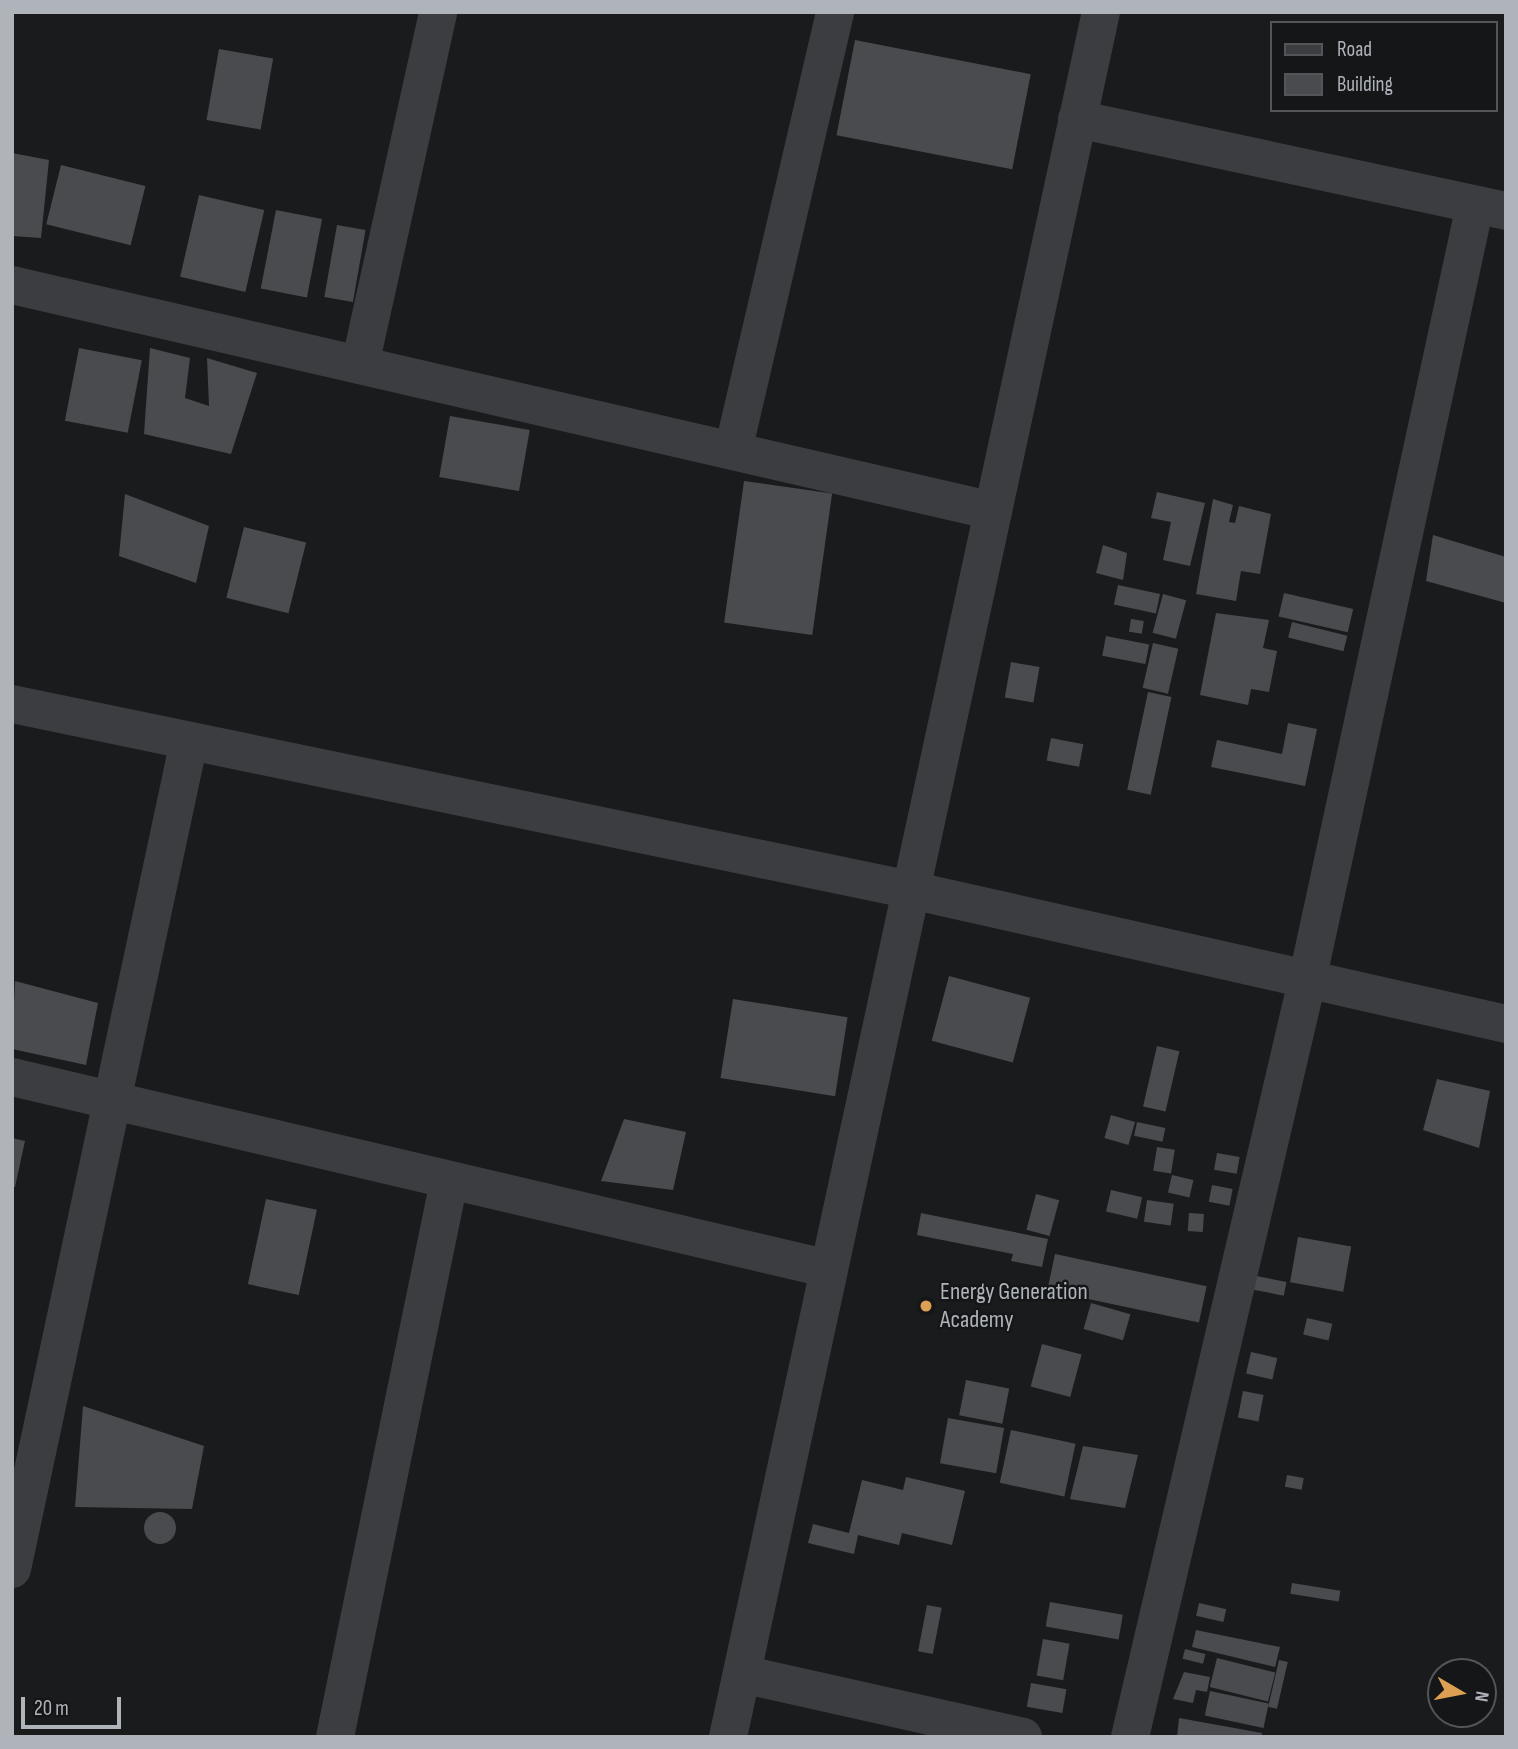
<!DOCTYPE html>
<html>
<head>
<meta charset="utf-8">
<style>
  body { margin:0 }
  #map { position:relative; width:1518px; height:1749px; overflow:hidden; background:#1a1b1c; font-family:"Sofia Sans Condensed",sans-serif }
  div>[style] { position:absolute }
  .building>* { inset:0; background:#4a4b4e; transform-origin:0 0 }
  .round { border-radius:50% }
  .minor>* { height:38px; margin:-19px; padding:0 19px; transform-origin:19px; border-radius:19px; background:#3c3d41 }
  .dots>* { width:19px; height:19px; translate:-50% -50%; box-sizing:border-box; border:4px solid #151617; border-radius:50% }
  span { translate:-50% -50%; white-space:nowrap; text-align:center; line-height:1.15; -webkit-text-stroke:5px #151617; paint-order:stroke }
  .poi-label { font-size:24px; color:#afb3ba }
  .left { translate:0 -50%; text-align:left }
  .frame { position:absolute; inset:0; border:14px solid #afb3ba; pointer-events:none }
  .legend { position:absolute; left:1270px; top:21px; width:228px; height:91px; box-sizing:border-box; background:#151617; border:2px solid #535558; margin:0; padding:9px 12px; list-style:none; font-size:21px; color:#afb3ba }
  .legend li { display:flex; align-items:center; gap:14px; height:35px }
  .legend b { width:35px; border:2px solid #535558 }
  .north { position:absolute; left:1427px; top:1658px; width:70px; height:70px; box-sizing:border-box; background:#151617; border:2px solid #535558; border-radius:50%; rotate:100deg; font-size:19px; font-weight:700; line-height:28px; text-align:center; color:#afb3ba }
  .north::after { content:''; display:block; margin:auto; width:24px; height:32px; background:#dda052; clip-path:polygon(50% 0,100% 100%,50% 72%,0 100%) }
  .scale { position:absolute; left:21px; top:1697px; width:100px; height:32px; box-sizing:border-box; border:4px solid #afb3ba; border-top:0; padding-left:9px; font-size:21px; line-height:24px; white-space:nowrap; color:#afb3ba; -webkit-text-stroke:5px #151617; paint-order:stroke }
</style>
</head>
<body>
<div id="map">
  <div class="building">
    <i style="left:855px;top:40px;width:179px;height:97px;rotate:11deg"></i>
    <i style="left:219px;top:49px;width:55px;height:72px;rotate:10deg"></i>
    <i style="clip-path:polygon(12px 153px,49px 160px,41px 238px,12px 236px)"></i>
    <i style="left:61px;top:165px;width:87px;height:61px;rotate:14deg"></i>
    <i style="left:199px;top:195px;width:67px;height:84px;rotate:13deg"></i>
    <i style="left:276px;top:210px;width:47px;height:80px;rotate:11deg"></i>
    <i style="left:337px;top:225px;width:29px;height:73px;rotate:10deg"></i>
    <i style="left:79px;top:348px;width:64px;height:74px;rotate:11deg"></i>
    <i style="clip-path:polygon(150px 348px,190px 358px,185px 398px,209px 406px,207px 358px,257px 373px,231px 454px,144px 434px)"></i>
    <i style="left:450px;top:416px;width:81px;height:62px;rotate:10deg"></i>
    <i style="left:744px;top:481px;width:89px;height:143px;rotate:8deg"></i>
    <i style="clip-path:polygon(1157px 492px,1205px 503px,1190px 566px,1163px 560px,1171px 522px,1151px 518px)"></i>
    <i style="clip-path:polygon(125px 494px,209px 526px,196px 583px,119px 556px)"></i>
    <i style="clip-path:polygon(1213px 499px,1233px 505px,1229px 522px,1235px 523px,1239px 506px,1271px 514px,1260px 574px,1241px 571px,1236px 601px,1196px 594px)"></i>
    <i style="left:244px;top:527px;width:64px;height:73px;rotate:14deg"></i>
    <i style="clip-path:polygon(1433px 535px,1506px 557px,1506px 603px,1426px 581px)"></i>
    <i style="clip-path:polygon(1103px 545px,1127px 553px,1123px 580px,1096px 573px)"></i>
    <i style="left:1118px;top:585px;width:43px;height:20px;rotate:12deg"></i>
    <i style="left:1284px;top:593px;width:71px;height:24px;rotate:13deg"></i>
    <i style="left:1163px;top:594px;width:24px;height:40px;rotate:15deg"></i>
    <i style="clip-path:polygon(1216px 613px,1269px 620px,1263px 648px,1277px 651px,1269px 692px,1251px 689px,1248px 705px,1200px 695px)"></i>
    <i style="left:1131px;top:619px;width:13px;height:13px;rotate:9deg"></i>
    <i style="left:1292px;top:622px;width:57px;height:16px;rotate:14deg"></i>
    <i style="left:1106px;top:636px;width:44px;height:20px;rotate:11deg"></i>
    <i style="left:1153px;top:643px;width:26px;height:46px;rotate:13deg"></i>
    <i style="left:1011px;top:662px;width:29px;height:36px;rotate:10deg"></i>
    <i style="left:1148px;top:692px;width:24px;height:100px;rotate:12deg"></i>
    <i style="clip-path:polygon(1288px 723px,1317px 729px,1305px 786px,1211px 767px,1217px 740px,1282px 754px)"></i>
    <i style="left:1051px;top:738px;width:33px;height:23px;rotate:11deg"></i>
    <i style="left:949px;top:976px;width:84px;height:67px;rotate:15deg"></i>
    <i style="clip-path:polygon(15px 981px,98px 1003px,86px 1065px,12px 1049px)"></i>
    <i style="left:733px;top:999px;width:116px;height:80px;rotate:9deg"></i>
    <i style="left:1157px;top:1046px;width:23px;height:62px;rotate:13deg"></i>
    <i style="clip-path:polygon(1437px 1079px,1490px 1091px,1479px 1148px,1423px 1130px)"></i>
    <i style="left:1111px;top:1115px;width:25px;height:24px;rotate:16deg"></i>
    <i style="clip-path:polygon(624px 1119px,686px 1132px,673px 1190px,601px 1181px)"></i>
    <i style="left:1137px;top:1122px;width:29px;height:14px;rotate:12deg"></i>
    <i style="clip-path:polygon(12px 1138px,25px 1141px,15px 1187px,12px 1187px)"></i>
    <i style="left:1157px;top:1147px;width:18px;height:24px;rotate:9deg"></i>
    <i style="left:1217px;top:1153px;width:23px;height:17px;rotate:10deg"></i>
    <i style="left:1172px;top:1175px;width:22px;height:18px;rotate:13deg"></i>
    <i style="left:1212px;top:1185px;width:21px;height:17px;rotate:11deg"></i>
    <i style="left:1111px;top:1190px;width:32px;height:22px;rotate:13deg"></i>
    <i style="left:1036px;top:1194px;width:24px;height:37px;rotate:15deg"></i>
    <i style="left:266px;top:1199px;width:52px;height:87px;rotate:12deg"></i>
    <i style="left:1147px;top:1200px;width:27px;height:22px;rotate:8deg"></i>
    <i style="clip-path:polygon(921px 1213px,1048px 1239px,1042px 1267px,1011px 1261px,1013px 1254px,917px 1235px)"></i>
    <i style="left:1189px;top:1213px;width:15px;height:18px;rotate:4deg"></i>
    <i style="left:1298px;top:1237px;width:54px;height:46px;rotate:10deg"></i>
    <i style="left:1055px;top:1254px;width:155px;height:37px;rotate:12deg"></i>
    <i style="left:1256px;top:1276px;width:31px;height:14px;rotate:11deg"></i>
    <i style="left:1091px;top:1303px;width:41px;height:27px;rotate:16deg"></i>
    <i style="left:1307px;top:1318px;width:26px;height:17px;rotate:13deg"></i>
    <i style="left:1042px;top:1344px;width:41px;height:44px;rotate:15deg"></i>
    <i style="left:1251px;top:1352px;width:27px;height:22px;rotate:13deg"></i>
    <i style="left:966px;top:1380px;width:44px;height:36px;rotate:11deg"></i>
    <i style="left:1243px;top:1391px;width:21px;height:27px;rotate:11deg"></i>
    <i style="clip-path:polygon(83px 1406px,204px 1446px,192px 1509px,75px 1507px)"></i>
    <i style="left:948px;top:1418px;width:57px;height:46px;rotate:10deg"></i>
    <i style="left:1011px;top:1430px;width:66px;height:54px;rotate:12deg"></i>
    <i style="clip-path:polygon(1083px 1446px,1138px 1455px,1125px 1508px,1070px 1499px)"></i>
    <i style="left:1287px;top:1475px;width:17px;height:12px;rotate:10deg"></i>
    <i style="clip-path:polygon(906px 1477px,965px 1491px,952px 1545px,902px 1533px,899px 1545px,858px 1535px,854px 1554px,808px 1543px,813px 1524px,849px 1533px,862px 1480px,903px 1490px)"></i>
    <i class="round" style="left:144px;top:1512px;width:32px;height:32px"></i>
    <i style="left:1292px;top:1583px;width:49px;height:11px;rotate:9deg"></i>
    <i style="left:1050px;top:1602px;width:74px;height:25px;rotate:10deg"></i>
    <i style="left:1199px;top:1603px;width:28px;height:13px;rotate:13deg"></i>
    <i style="left:927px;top:1605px;width:15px;height:47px;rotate:11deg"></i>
    <i style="clip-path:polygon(1196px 1630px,1280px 1647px,1275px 1667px,1192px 1647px)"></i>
    <i style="left:1043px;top:1639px;width:27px;height:37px;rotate:10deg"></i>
    <i style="left:1185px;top:1649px;width:21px;height:10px;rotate:14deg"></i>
    <i style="left:1217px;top:1658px;width:60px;height:30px;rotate:14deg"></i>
    <i style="left:1279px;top:1660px;width:9px;height:48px;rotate:13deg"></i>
    <i style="clip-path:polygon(1184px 1672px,1210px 1677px,1207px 1692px,1196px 1690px,1193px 1703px,1173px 1699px)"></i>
    <i style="left:1031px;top:1683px;width:36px;height:24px;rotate:10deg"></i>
    <i style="left:1210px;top:1691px;width:60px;height:25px;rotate:12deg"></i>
    <i style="clip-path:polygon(1179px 1718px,1262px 1733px,1261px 1737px,1177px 1737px)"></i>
  </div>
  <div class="minor">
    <i style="left:1077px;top:119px;width:439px;rotate:12.1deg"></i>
    <i style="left:12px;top:285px;width:1007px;rotate:12.97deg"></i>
    <i style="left:360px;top:365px;width:362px;rotate:-77.5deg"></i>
    <i style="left:733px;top:451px;width:451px;rotate:-76.9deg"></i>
    <i style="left:12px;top:704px;width:918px;rotate:11.69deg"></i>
    <i style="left:911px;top:890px;width:610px;rotate:12.69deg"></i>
    <i style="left:12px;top:1077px;width:839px;rotate:13.22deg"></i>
    <i style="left:12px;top:1569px;width:847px;rotate:-77.93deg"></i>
    <i style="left:742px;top:1674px;width:288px;rotate:12.6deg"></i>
    <i style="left:335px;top:1737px;width:568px;rotate:-78.41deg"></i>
    <i style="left:728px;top:1737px;width:1765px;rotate:-77.8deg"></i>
    <i style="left:1130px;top:1737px;width:776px;rotate:-76.82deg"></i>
    <i style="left:1307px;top:981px;width:794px;rotate:-77.78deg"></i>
  </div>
  <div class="dots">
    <i style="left:926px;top:1306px;background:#dda052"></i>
  </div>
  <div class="poi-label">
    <span class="left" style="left:940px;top:1306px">Energy Generation<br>Academy</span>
  </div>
  <div class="frame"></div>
  <ul class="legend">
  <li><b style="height:9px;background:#3c3d41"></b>Road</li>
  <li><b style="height:19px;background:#4a4b4e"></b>Building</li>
  </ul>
  <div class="north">N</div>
  <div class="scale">20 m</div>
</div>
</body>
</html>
